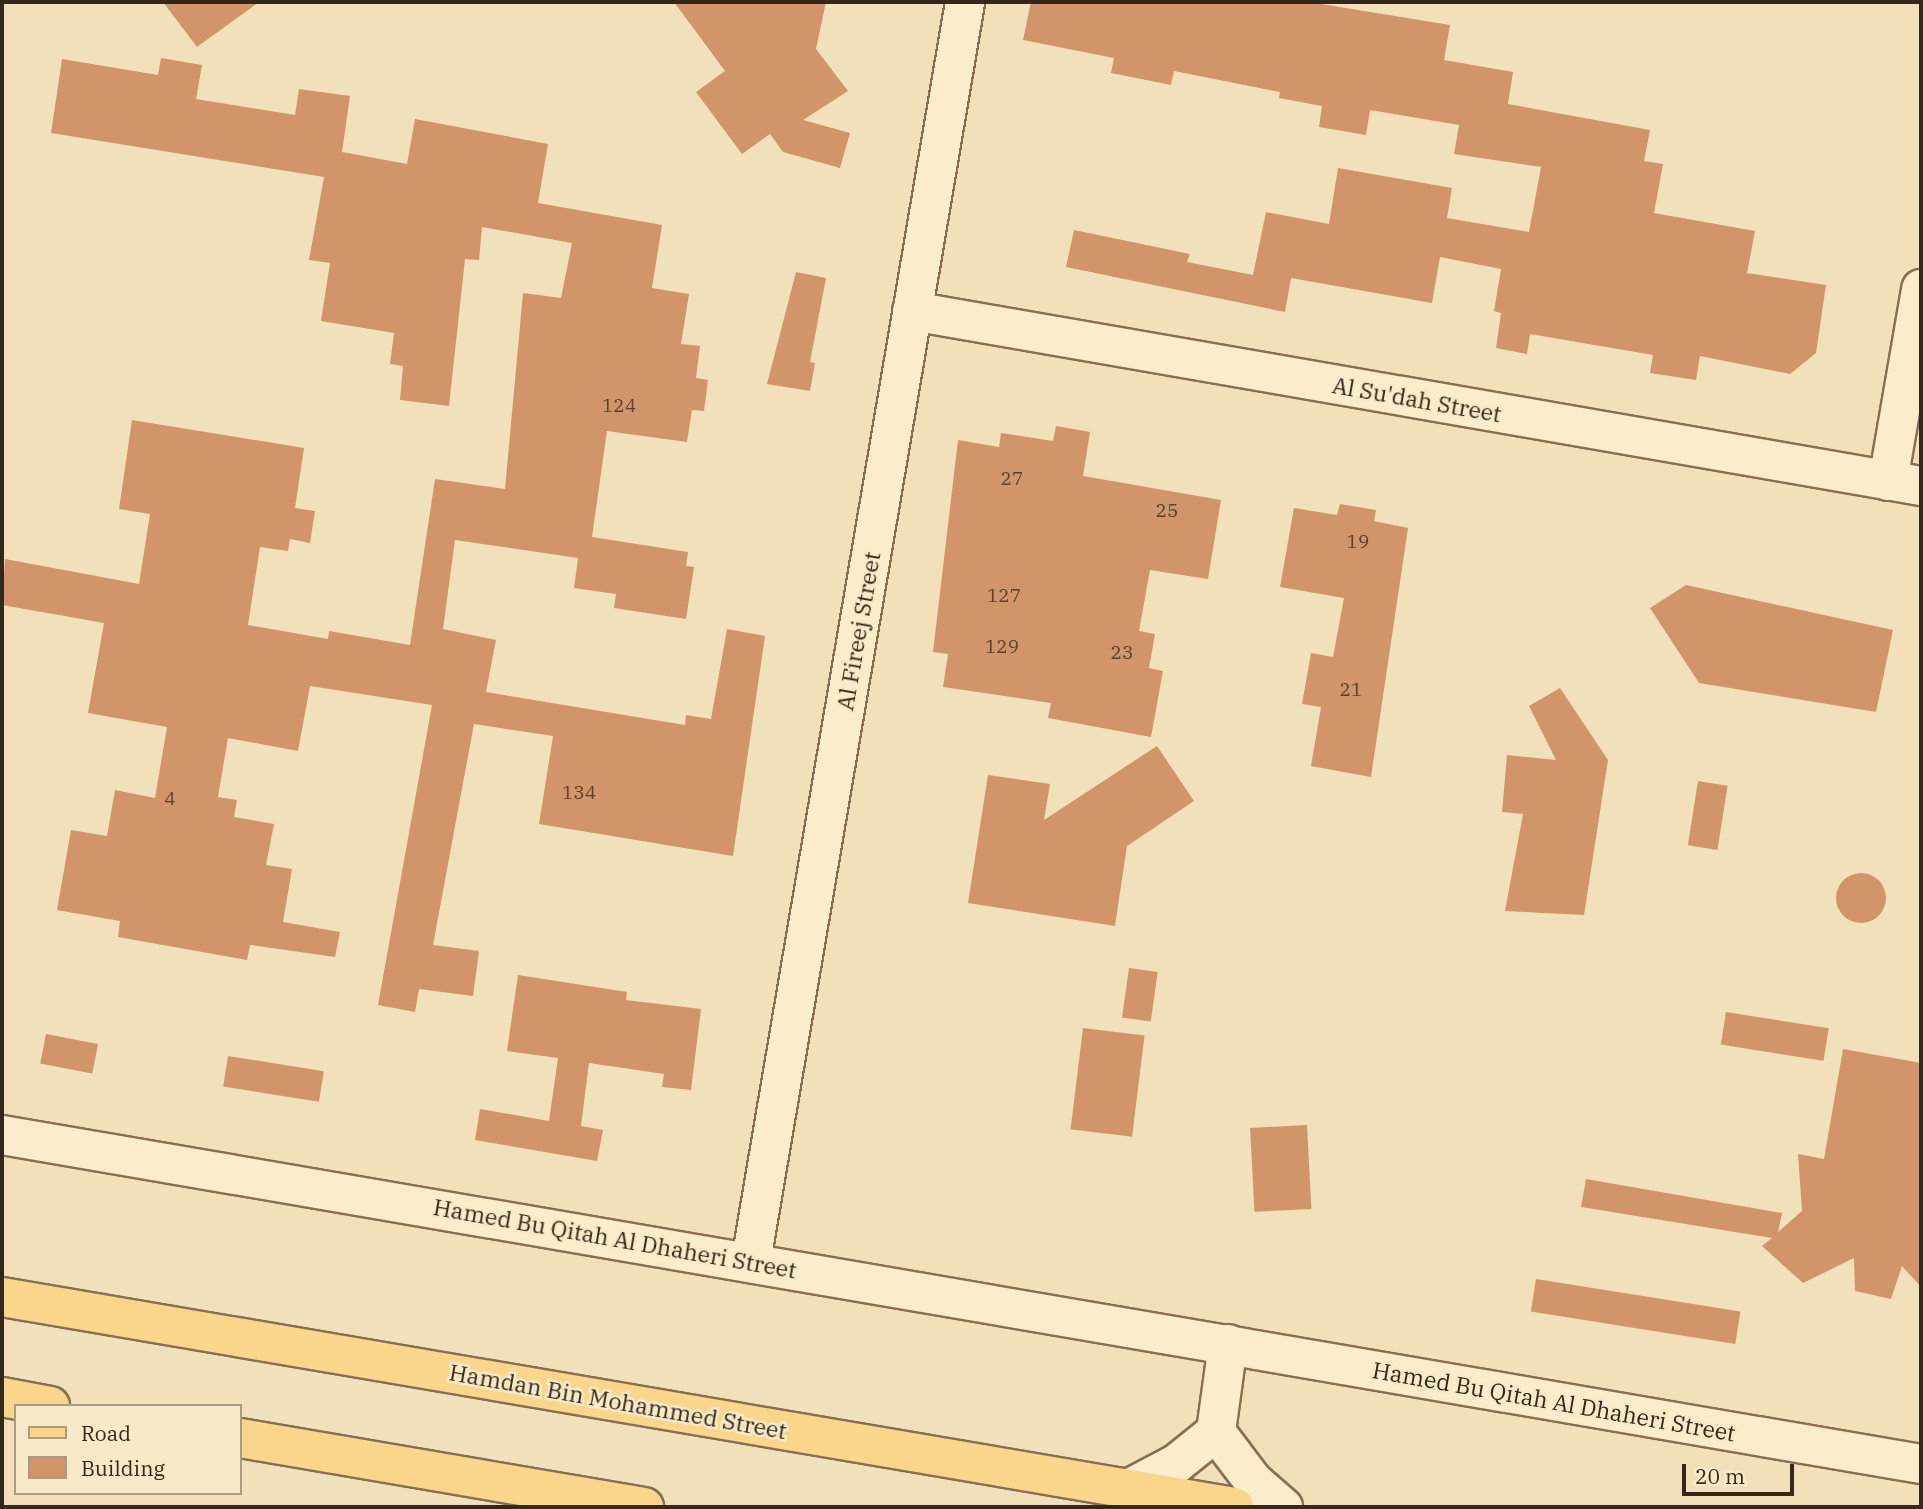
<!DOCTYPE html>
<html>
<head>
<meta charset="utf-8">
<style>
  body { margin:0 }
  #map { position:relative; width:1923px; height:1509px; overflow:hidden; background:#f1e0b9; font-family:"IBM Plex Serif",serif }
  div>[style] { position:absolute }
  .building>* { inset:0; background:#d2956b; transform-origin:0 0 }
  .round { border-radius:50% }
  .roads { filter:drop-shadow(2px 0 #886f53) drop-shadow(-2px 0 #886f53) drop-shadow(0 2px #886f53) drop-shadow(0 -2px #886f53) }
  .minor>* { height:38px; margin:-19px; padding:0 19px; transform-origin:19px; border-radius:19px; background:#fbedcc }
  .primary>* { height:38px; margin:-19px; padding:0 19px; transform-origin:19px; border-radius:19px; background:#f9d68c }
  span { translate:-50% -50%; white-space:nowrap; text-align:center; line-height:1.15; -webkit-text-stroke:5px #f8eac9; paint-order:stroke }
  .number-label { font-size:19px; color:#5c422e }
  .number-label span { -webkit-text-stroke-width:0 }
  .street-label { font-size:23px; color:#352719 }
  .frame { position:absolute; inset:0; border:4px solid #352719; pointer-events:none }
  .legend { position:absolute; left:14px; top:1404px; width:228px; height:91px; box-sizing:border-box; background:#f8eac9; border:2px solid #aa9c83; margin:0; padding:9px 12px; list-style:none; font-size:21px; color:#352719 }
  .legend li { display:flex; align-items:center; gap:14px; height:35px }
  .legend b { width:35px; border:2px solid #aa9c83 }
  .scale { position:absolute; left:1682px; top:1464px; width:112px; height:32px; box-sizing:border-box; border:4px solid #352719; border-top:0; padding-left:9px; font-size:21px; line-height:24px; white-space:nowrap; color:#352719; -webkit-text-stroke:5px #f8eac9; paint-order:stroke }
</style>
</head>
<body>
<div id="map">
  <div class="building">
    <i style="clip-path:polygon(163px 2px,259px 2px,197px 47px)"></i>
    <i style="clip-path:polygon(674px 2px,826px 2px,816px 49px,848px 91px,803px 120px,850px 133px,840px 168px,783px 152px,770px 134px,742px 154px,696px 92px,725px 71px)"></i>
    <i style="clip-path:polygon(1031px 2px,1309px 2px,1450px 25px,1444px 60px,1513px 72px,1508px 104px,1650px 130px,1644px 161px,1663px 164px,1654px 213px,1755px 231px,1747px 273px,1826px 285px,1816px 353px,1790px 374px,1700px 356px,1696px 380px,1650px 373px,1653px 355px,1530px 334px,1527px 354px,1496px 348px,1501px 313px,1494px 311px,1501px 269px,1440px 257px,1432px 303px,1291px 278px,1285px 312px,1066px 267px,1074px 230px,1190px 254px,1187px 262px,1253px 275px,1266px 212px,1329px 224px,1338px 168px,1452px 188px,1447px 218px,1529px 232px,1541px 167px,1454px 154px,1459px 125px,1370px 110px,1366px 135px,1319px 127px,1322px 106px,1279px 98px,1280px 92px,1174px 71px,1171px 85px,1111px 73px,1114px 58px,1023px 40px)"></i>
    <i style="clip-path:polygon(161px 58px,202px 65px,196px 99px,295px 115px,299px 89px,350px 96px,342px 152px,407px 164px,415px 119px,548px 144px,538px 203px,662px 225px,652px 288px,689px 294px,681px 344px,700px 346px,696px 378px,708px 380px,704px 411px,692px 410px,687px 442px,607px 431px,592px 537px,688px 552px,686px 566px,694px 567px,686px 619px,614px 608px,616px 594px,574px 588px,578px 558px,455px 540px,443px 629px,496px 640px,486px 692px,685px 725px,686px 715px,711px 719px,727px 629px,765px 636px,733px 856px,539px 824px,553px 736px,474px 724px,433px 945px,479px 951px,473px 996px,419px 989px,415px 1012px,378px 1005px,432px 705px,310px 686px,298px 751px,228px 738px,218px 797px,237px 800px,234px 817px,274px 824px,266px 865px,292px 869px,283px 922px,340px 932px,335px 957px,250px 945px,247px 960px,118px 937px,120px 921px,57px 910px,71px 830px,107px 836px,115px 790px,155px 798px,167px 727px,88px 713px,104px 623px,2px 605px,5px 559px,139px 584px,150px 514px,119px 509px,132px 420px,304px 448px,295px 508px,315px 511px,310px 543px,290px 539px,288px 551px,260px 547px,248px 625px,328px 639px,329px 631px,410px 645px,435px 479px,505px 489px,523px 293px,561px 298px,572px 243px,482px 227px,479px 260px,465px 259px,449px 406px,400px 400px,403px 366px,390px 364px,394px 333px,321px 321px,330px 263px,309px 260px,324px 177px,51px 133px,62px 59px,158px 75px)"></i>
    <i style="clip-path:polygon(796px 272px,826px 278px,810px 362px,815px 363px,810px 391px,767px 384px)"></i>
    <i style="clip-path:polygon(1056px 426px,1090px 432px,1083px 476px,1221px 500px,1208px 579px,1150px 570px,1139px 631px,1155px 634px,1149px 668px,1163px 671px,1151px 737px,1048px 718px,1051px 703px,943px 687px,948px 654px,933px 652px,958px 440px,999px 447px,1001px 433px,1053px 441px)"></i>
    <i style="clip-path:polygon(1340px 504px,1376px 510px,1374px 521px,1408px 528px,1371px 777px,1311px 766px,1321px 707px,1302px 704px,1311px 653px,1333px 657px,1344px 598px,1280px 587px,1294px 508px,1337px 515px)"></i>
    <i style="clip-path:polygon(1686px 585px,1893px 630px,1876px 712px,1699px 683px,1650px 608px)"></i>
    <i style="clip-path:polygon(1560px 688px,1608px 760px,1584px 915px,1505px 911px,1523px 814px,1502px 812px,1507px 755px,1556px 760px,1529px 706px)"></i>
    <i style="clip-path:polygon(1157px 746px,1194px 801px,1127px 846px,1115px 926px,968px 903px,988px 775px,1050px 784px,1044px 820px)"></i>
    <i style="left:1698px;top:781px;width:30px;height:65px;rotate:9deg"></i>
    <i class="round" style="left:1836px;top:873px;width:50px;height:50px"></i>
    <i style="left:1129px;top:968px;width:29px;height:50px;rotate:8deg"></i>
    <i style="clip-path:polygon(518px 975px,627px 992px,626px 1000px,701px 1009px,691px 1090px,662px 1087px,664px 1074px,589px 1063px,581px 1126px,603px 1130px,597px 1161px,475px 1140px,480px 1109px,549px 1121px,558px 1058px,507px 1051px)"></i>
    <i style="left:1726px;top:1012px;width:104px;height:33px;rotate:9deg"></i>
    <i style="left:1083px;top:1028px;width:62px;height:102px;rotate:7deg"></i>
    <i style="left:46px;top:1034px;width:53px;height:30px;rotate:11deg"></i>
    <i style="clip-path:polygon(1843px 1049px,1921px 1063px,1921px 1287px,1902px 1266px,1891px 1299px,1855px 1291px,1854px 1258px,1803px 1283px,1762px 1246px,1772px 1238px,1581px 1207px,1586px 1179px,1782px 1213px,1778px 1232px,1802px 1211px,1798px 1154px,1824px 1159px)"></i>
    <i style="left:228px;top:1056px;width:97px;height:31px;rotate:9deg"></i>
    <i style="left:1307px;top:1125px;width:84px;height:57px;rotate:87deg"></i>
    <i style="left:1536px;top:1279px;width:207px;height:33px;rotate:9deg"></i>
  </div>
  <div class="roads">
    <div class="minor">
      <i style="left:912px;top:311px;width:1024px;rotate:9.84deg"></i>
      <i style="left:1888px;top:481px;width:195px;rotate:-80.2deg"></i>
      <i style="left:2px;top:1135px;width:1947px;rotate:9.73deg"></i>
      <i style="left:751px;top:1261px;width:1277px;rotate:-80.35deg"></i>
      <i style="left:1228px;top:1344px;width:89px;rotate:97.8deg"></i>
      <i style="left:1216px;top:1432px;width:61px;rotate:52.9deg"></i>
      <i style="left:1253px;top:1481px;width:40px;rotate:41deg"></i>
      <i style="left:1130px;top:1488px;width:52px;rotate:-27.6deg"></i>
      <i style="left:1176px;top:1464px;width:51px;rotate:-38.7deg"></i>
    </div>
    <div class="primary">
      <i style="left:2px;top:1297px;width:1250px;rotate:9.67deg"></i>
      <i style="left:2px;top:1397px;width:49px;rotate:10.6deg"></i>
      <i style="left:240px;top:1438px;width:410px;rotate:9.7deg"></i>
    </div>
  </div>
  <div class="number-label">
    <span style="left:619px;top:406px">124</span>
    <span style="left:1012px;top:479px">27</span>
    <span style="left:1167px;top:511px">25</span>
    <span style="left:1358px;top:542px">19</span>
    <span style="left:1004px;top:596px">127</span>
    <span style="left:1002px;top:647px">129</span>
    <span style="left:1122px;top:653px">23</span>
    <span style="left:1351px;top:690px">21</span>
    <span style="left:579px;top:793px">134</span>
    <span style="left:170px;top:799px">4</span>
  </div>
  <div class="street-label">
    <span style="left:1417px;top:399px;rotate:10deg">Al Su'dah Street</span>
    <span style="left:858px;top:631px;rotate:-80deg">Al Fireej Street</span>
    <span style="left:615px;top:1238px;rotate:10deg">Hamed Bu Qitah Al Dhaheri Street</span>
    <span style="left:618px;top:1401px;rotate:10deg">Hamdan Bin Mohammed Street</span>
    <span style="left:1554px;top:1401px;rotate:10deg">Hamed Bu Qitah Al Dhaheri Street</span>
  </div>
  <div class="frame"></div>
  <ul class="legend">
  <li><b style="height:9px;background:#f9d68c"></b>Road</li>
  <li><b style="height:19px;background:#d2956b"></b>Building</li>
  </ul>
  <div class="scale">20 m</div>
</div>
</body>
</html>
